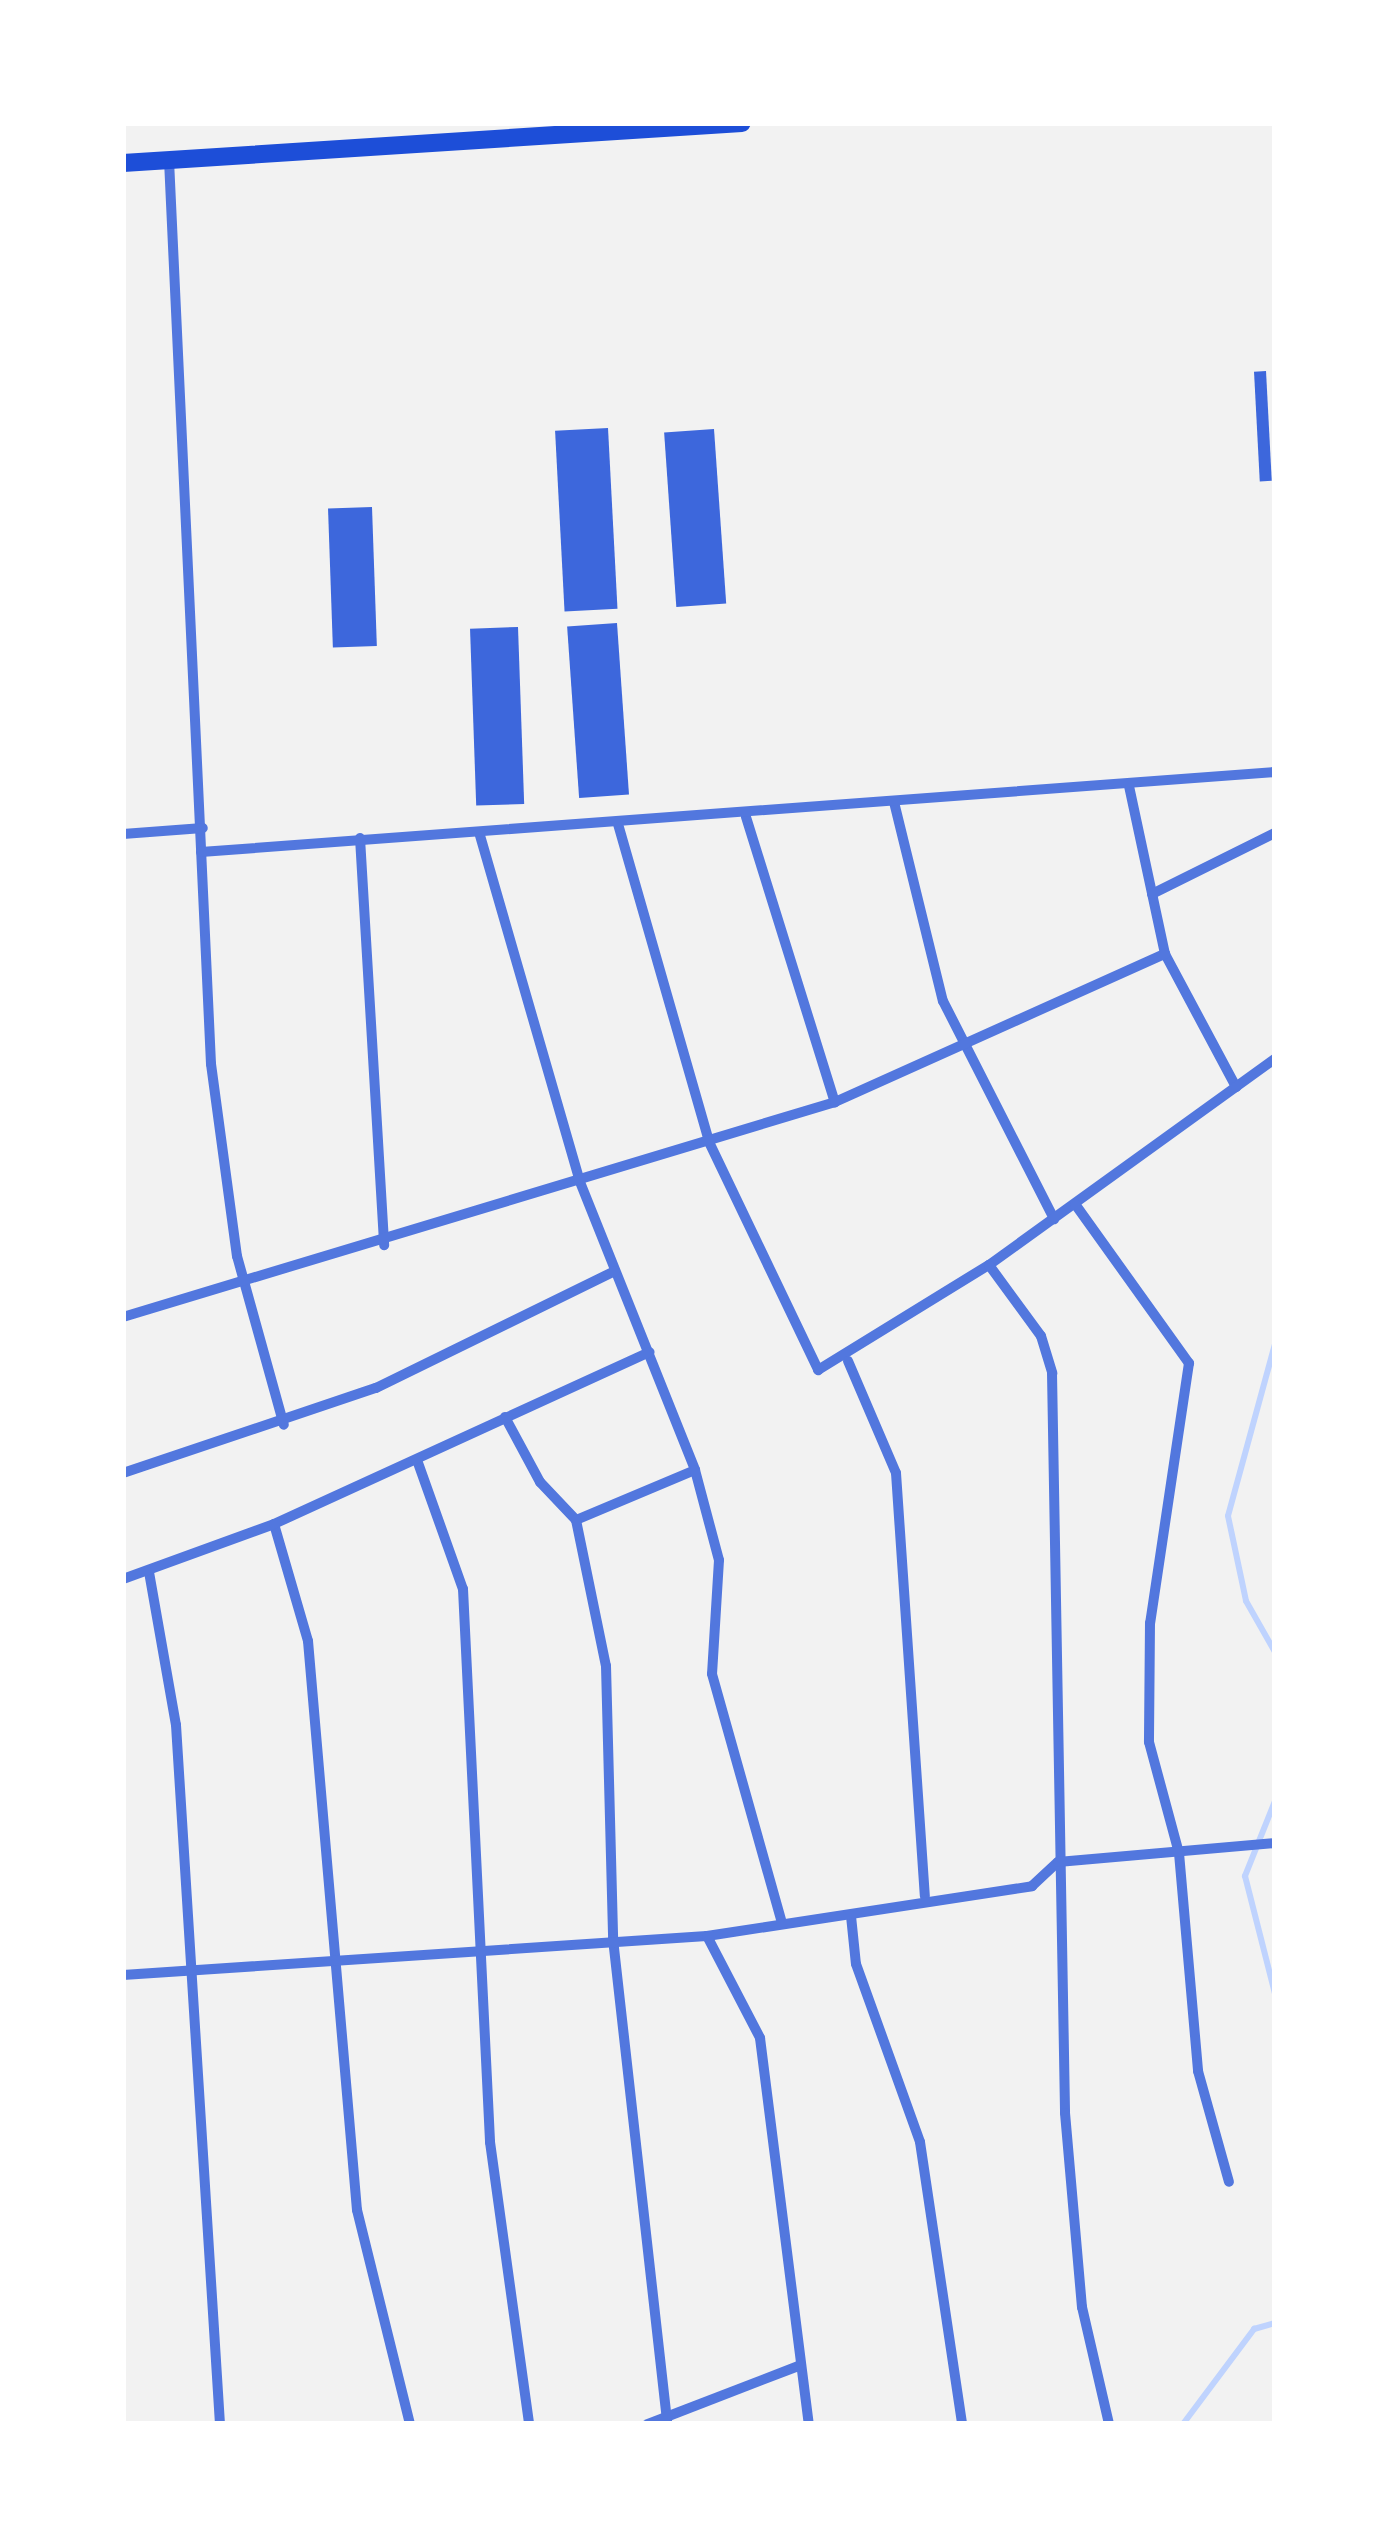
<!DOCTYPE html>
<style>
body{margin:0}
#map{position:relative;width:1398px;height:2547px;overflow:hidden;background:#f2f2f2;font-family:Karla,sans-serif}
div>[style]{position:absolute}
.stream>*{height:6px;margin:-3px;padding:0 3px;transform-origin:3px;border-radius:3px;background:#bfd3fe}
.building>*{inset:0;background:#3d67dc;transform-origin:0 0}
.minor>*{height:10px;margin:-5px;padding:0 5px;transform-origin:5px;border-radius:5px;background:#5277de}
.trunk>*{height:18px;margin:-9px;padding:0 9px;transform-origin:9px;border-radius:9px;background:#1d4ed8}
span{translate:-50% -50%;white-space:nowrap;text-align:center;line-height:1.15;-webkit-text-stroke:10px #fff;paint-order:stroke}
.frame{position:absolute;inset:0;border:126px solid #fff;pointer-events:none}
</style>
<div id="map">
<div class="stream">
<div style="left:1275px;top:1344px;width:178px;rotate:105.3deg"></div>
<div style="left:1228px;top:1516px;width:87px;rotate:78deg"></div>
<div style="left:1246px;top:1601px;width:59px;rotate:60.4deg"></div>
<div style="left:1275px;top:1801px;width:81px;rotate:111.8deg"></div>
<div style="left:1245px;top:1876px;width:122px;rotate:75.7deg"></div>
<div style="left:1183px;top:2424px;width:119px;rotate:-53.2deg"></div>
<div style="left:1254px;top:2329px;width:22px;rotate:-16deg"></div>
</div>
<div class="building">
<div style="left:1266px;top:371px;width:110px;height:12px;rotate:87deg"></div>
<div style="left:608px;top:428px;width:181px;height:53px;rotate:87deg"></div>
<div style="left:714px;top:429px;width:175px;height:50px;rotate:86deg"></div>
<div style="left:372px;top:507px;width:139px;height:44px;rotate:88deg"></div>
<div style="left:617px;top:623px;width:172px;height:50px;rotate:86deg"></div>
<div style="left:518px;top:627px;width:177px;height:48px;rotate:88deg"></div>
</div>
<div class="minor">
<div style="left:169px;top:160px;width:905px;rotate:87.34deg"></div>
<div style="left:211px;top:1064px;width:194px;rotate:82.3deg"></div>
<div style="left:237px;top:1256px;width:175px;rotate:74.5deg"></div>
<div style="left:1129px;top:786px;width:172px;rotate:77.9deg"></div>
<div style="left:1165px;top:954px;width:151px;rotate:61.9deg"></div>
<div style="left:894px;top:802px;width:205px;rotate:76.2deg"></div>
<div style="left:943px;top:1001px;width:245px;rotate:63deg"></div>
<div style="left:746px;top:817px;width:299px;rotate:72.7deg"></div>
<div style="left:618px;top:824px;width:331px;rotate:74deg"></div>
<div style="left:709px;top:1142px;width:253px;rotate:64.4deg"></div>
<div style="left:818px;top:1370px;width:201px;rotate:-31.6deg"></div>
<div style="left:989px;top:1265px;width:352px;rotate:-35.8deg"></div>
<div style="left:479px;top:832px;width:364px;rotate:73.9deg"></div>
<div style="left:580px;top:1182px;width:310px;rotate:68.2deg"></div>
<div style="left:695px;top:1470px;width:129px;rotate:157.2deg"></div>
<div style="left:123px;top:834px;width:80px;rotate:-4.3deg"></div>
<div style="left:360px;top:838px;width:408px;rotate:86.6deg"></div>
<div style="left:201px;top:852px;width:1077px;rotate:-4.26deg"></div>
<div style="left:1152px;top:894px;width:137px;rotate:-26.4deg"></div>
<div style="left:1075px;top:1204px;width:196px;rotate:54.4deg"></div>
<div style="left:1189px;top:1363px;width:263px;rotate:98.5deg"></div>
<div style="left:1150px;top:1623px;width:119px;rotate:90.5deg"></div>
<div style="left:1149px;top:1742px;width:115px;rotate:74.9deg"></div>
<div style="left:1179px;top:1853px;width:219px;rotate:85deg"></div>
<div style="left:1198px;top:2071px;width:115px;rotate:74.4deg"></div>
<div style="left:989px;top:1265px;width:88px;rotate:53.8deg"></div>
<div style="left:1041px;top:1336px;width:39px;rotate:73deg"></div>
<div style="left:1052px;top:1373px;width:740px;rotate:88.99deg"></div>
<div style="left:1065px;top:2113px;width:195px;rotate:85deg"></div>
<div style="left:1082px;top:2307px;width:120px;rotate:77deg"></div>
<div style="left:123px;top:1317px;width:744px;rotate:-16.8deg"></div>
<div style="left:835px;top:1102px;width:362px;rotate:-24.2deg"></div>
<div style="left:848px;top:1361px;width:122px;rotate:66.8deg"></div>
<div style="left:896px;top:1473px;width:424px;rotate:86.1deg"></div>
<div style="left:505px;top:1417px;width:74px;rotate:61.7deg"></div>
<div style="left:540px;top:1482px;width:52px;rotate:46.5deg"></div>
<div style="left:576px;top:1520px;width:149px;rotate:78.4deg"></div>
<div style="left:606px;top:1666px;width:273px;rotate:88.5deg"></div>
<div style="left:613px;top:1939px;width:488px;rotate:83.6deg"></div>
<div style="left:417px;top:1460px;width:137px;rotate:70.4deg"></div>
<div style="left:463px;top:1589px;width:554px;rotate:87.2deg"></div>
<div style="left:490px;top:2142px;width:285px;rotate:82.1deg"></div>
<div style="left:695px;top:1470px;width:93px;rotate:75.1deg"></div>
<div style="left:719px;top:1560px;width:114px;rotate:93.5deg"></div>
<div style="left:712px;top:1674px;width:255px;rotate:74.3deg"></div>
<div style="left:123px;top:1473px;width:267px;rotate:-18.6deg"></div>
<div style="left:376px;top:1388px;width:266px;rotate:-26.1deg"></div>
<div style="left:274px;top:1524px;width:122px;rotate:73.8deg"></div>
<div style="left:308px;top:1641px;width:571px;rotate:85.08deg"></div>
<div style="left:357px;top:2210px;width:220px;rotate:76.1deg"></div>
<div style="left:149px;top:1572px;width:155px;rotate:80deg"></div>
<div style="left:176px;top:1725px;width:700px;rotate:86.4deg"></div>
<div style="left:123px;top:1579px;width:161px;rotate:-20deg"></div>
<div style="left:274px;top:1524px;width:413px;rotate:-24.6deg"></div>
<div style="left:851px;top:1916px;width:48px;rotate:84.1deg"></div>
<div style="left:856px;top:1964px;width:189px;rotate:70.2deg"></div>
<div style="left:920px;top:2142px;width:285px;rotate:81.5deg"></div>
<div style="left:707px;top:1936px;width:115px;rotate:62.5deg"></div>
<div style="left:760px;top:2038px;width:389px;rotate:82.8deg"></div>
<div style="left:123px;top:1975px;width:585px;rotate:-3.82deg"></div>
<div style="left:707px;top:1936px;width:329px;rotate:-8.7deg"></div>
<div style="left:1032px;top:1886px;width:35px;rotate:-43deg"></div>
<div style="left:1058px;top:1862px;width:218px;rotate:-5deg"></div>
<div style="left:648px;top:2424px;width:164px;rotate:-21.1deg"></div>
</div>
<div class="trunk">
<div style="left:123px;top:163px;width:620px;rotate:-3.7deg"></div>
</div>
<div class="frame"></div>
</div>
